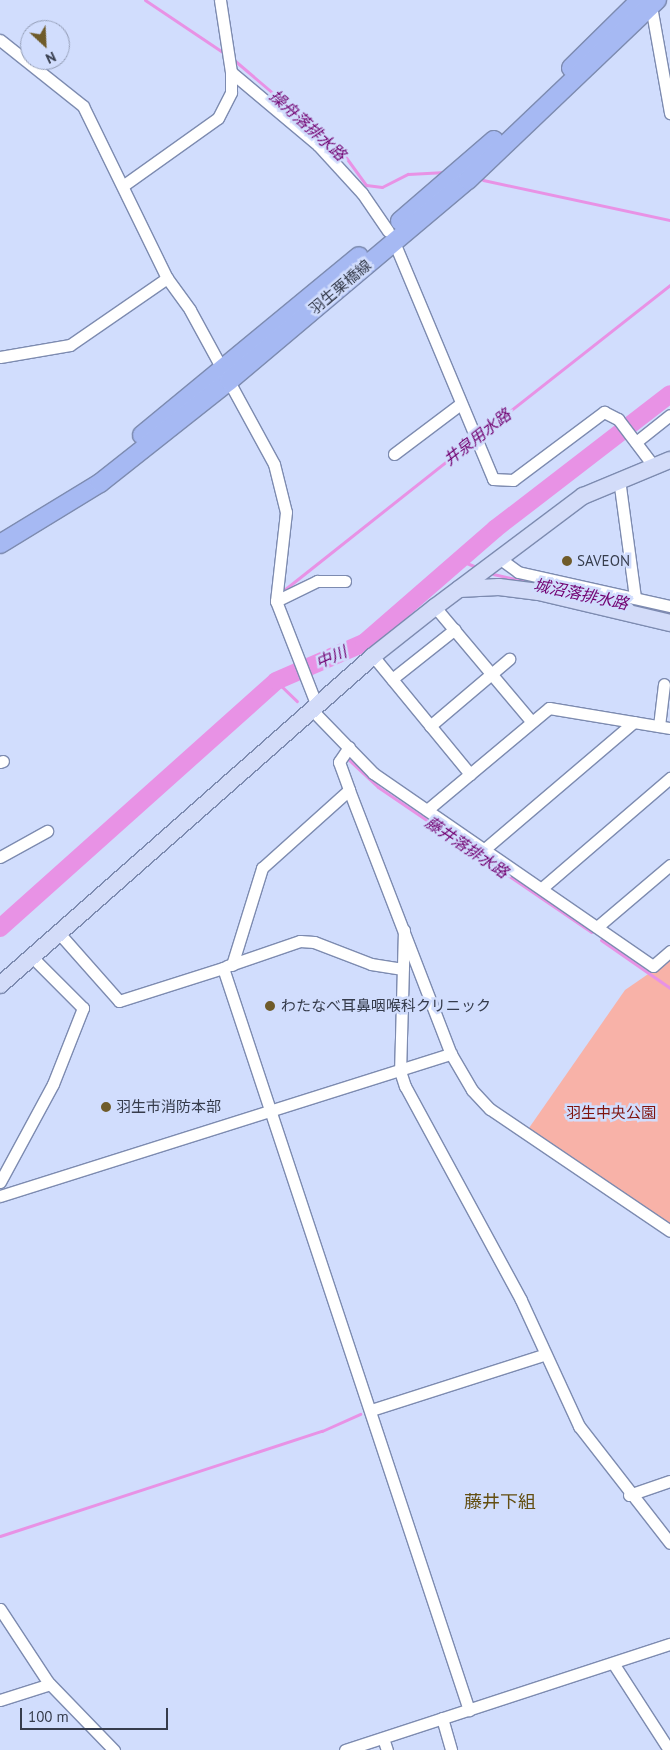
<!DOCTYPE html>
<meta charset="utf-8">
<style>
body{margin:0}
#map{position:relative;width:670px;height:1750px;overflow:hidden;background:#d1ddfd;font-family:"PT Sans","Noto Sans JP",sans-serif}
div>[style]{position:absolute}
.green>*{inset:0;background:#f8b2a8}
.stream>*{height:3px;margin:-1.5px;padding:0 1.5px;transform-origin:1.5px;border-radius:1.5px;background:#e892e5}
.river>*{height:18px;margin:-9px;padding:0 9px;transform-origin:9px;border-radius:9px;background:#e892e5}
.roads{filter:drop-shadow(1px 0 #7d8bb0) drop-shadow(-1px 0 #7d8bb0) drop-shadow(0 1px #7d8bb0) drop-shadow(0 -1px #7d8bb0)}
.street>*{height:11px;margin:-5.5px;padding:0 5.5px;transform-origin:5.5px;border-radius:5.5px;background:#fff}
.secondary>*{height:16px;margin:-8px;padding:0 8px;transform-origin:8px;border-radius:8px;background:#d3dcf9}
.primary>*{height:18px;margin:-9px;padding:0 9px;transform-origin:9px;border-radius:9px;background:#a6b9f3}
.dots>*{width:14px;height:14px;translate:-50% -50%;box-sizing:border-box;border:2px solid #d1ddfd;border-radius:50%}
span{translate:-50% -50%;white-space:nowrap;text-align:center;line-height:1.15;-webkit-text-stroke:5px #d1ddfd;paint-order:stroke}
.street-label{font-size:15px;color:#363c4c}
.poi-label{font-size:15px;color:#363c4c}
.left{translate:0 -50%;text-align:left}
.park-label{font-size:15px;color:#7f1410}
.water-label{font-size:16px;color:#710071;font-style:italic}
.quarter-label{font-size:18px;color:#634e12}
.north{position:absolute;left:20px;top:20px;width:50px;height:50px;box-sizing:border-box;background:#d1ddfd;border:1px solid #939db6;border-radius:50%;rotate:155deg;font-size:14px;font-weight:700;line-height:20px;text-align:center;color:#363c4c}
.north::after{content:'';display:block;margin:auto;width:18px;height:22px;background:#6f5b2a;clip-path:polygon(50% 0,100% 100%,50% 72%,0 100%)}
.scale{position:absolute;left:20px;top:1708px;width:148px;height:22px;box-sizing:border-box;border:2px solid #363c4c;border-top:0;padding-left:6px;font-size:15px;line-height:18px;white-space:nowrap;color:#363c4c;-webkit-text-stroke:4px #d1ddfd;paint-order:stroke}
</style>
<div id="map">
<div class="green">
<div style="clip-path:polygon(670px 959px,670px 1224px,529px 1128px,625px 990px)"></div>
</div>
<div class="stream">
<div style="left:145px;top:0;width:92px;rotate:33.9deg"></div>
<div style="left:234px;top:60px;width:142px;rotate:40.4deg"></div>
<div style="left:342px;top:152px;width:41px;rotate:54deg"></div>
<div style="left:366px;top:185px;width:16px;rotate:7deg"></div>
<div style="left:382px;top:187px;width:29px;rotate:-27deg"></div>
<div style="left:408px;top:174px;width:33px;rotate:-3deg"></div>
<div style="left:483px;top:180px;width:191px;rotate:12.1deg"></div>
<div style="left:478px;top:436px;width:244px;rotate:-38.2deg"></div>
<div style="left:459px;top:560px;width:18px;rotate:22deg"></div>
<div style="left:493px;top:574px;width:41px;rotate:12.7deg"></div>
<div style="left:284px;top:590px;width:241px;rotate:-38.4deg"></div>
<div style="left:592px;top:596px;width:80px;rotate:12.3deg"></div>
<div style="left:276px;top:681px;width:29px;rotate:44deg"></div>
<div style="left:347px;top:758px;width:42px;rotate:43.1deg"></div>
<div style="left:378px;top:787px;width:258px;rotate:34.2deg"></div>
<div style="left:601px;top:940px;width:84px;rotate:34.8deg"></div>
<div style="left:0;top:1536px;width:339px;rotate:-18.1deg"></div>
<div style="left:322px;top:1431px;width:42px;rotate:-24.1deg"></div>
</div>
<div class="river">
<div style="left:0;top:928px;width:370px;rotate:-41.8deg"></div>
<div style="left:276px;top:681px;width:96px;rotate:-23.4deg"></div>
<div style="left:364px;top:643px;width:174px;rotate:-41deg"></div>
<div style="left:495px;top:529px;width:221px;rotate:-37.6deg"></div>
</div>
<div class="roads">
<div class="street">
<div style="left:651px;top:6px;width:109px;rotate:79.9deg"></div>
<div style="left:0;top:40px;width:106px;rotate:38.5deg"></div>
<div style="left:83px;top:106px;width:191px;rotate:64deg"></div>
<div style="left:167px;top:278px;width:39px;rotate:54deg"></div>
<div style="left:190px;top:310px;width:175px;rotate:61.4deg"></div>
<div style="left:274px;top:464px;width:49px;rotate:76deg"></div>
<div style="left:286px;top:512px;width:90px;rotate:96.4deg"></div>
<div style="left:276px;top:601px;width:113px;rotate:68.7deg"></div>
<div style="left:231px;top:72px;width:114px;rotate:40deg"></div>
<div style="left:318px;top:145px;width:65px;rotate:47.5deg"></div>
<div style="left:362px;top:193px;width:46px;rotate:55.6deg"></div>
<div style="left:124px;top:185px;width:115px;rotate:-35.5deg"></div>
<div style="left:218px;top:118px;width:29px;rotate:-63deg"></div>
<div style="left:231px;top:92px;width:20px;rotate:-90deg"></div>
<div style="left:231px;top:72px;width:73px;rotate:-98.7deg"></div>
<div style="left:394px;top:242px;width:257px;rotate:67.3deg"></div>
<div style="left:493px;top:479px;width:20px;rotate:3deg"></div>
<div style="left:513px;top:480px;width:114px;rotate:-36.8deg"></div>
<div style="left:604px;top:412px;width:16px;rotate:27deg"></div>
<div style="left:618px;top:419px;width:56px;rotate:52.9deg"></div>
<div style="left:0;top:357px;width:71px;rotate:-9.7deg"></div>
<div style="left:70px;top:345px;width:118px;rotate:-34.6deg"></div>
<div style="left:636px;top:442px;width:43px;rotate:-38.5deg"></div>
<div style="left:394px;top:454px;width:81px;rotate:-37deg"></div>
<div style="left:619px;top:479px;width:120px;rotate:82.3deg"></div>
<div style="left:499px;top:558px;width:24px;rotate:36deg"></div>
<div style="left:518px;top:572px;width:156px;rotate:12.6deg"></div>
<div style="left:276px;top:601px;width:46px;rotate:-26deg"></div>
<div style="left:317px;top:581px;width:28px"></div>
<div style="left:435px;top:607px;width:150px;rotate:49.9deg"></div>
<div style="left:373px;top:656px;width:153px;rotate:50.6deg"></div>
<div style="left:392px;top:679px;width:80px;rotate:-38.4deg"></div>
<div style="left:312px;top:710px;width:88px;rotate:45.9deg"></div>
<div style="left:373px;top:773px;width:340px;rotate:34.6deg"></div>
<div style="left:653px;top:966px;width:23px;rotate:-41deg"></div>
<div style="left:430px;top:726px;width:104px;rotate:-40.3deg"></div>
<div style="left:659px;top:726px;width:42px;rotate:-83.2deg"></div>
<div style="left:349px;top:747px;width:18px;rotate:124deg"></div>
<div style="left:339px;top:762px;width:30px;rotate:70deg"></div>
<div style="left:349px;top:790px;width:283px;rotate:68.9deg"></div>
<div style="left:451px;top:1054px;width:42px;rotate:59.7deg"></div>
<div style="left:472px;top:1090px;width:26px;rotate:47deg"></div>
<div style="left:490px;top:1109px;width:217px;rotate:34.1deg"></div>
<div style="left:0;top:762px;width:3px;rotate:-18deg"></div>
<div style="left:427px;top:810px;width:159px;rotate:-39.9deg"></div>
<div style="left:549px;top:708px;width:123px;rotate:9.4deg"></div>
<div style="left:487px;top:847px;width:193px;rotate:-40.4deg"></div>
<div style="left:0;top:857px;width:54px;rotate:-29deg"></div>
<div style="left:542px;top:888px;width:169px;rotate:-40.7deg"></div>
<div style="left:597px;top:927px;width:96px;rotate:-40.3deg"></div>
<div style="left:404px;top:930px;width:141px;rotate:91.6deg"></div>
<div style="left:400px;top:1071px;width:16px;rotate:72deg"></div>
<div style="left:405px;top:1086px;width:243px;rotate:61.5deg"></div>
<div style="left:521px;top:1300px;width:139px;rotate:65.3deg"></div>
<div style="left:579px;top:1426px;width:148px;rotate:52.1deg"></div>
<div style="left:58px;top:932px;width:92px;rotate:48.5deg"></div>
<div style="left:119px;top:1001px;width:109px;rotate:-17.6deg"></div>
<div style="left:223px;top:968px;width:782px;rotate:71.66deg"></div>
<div style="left:232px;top:965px;width:102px;rotate:-72.8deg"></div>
<div style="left:262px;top:868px;width:117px;rotate:-41.9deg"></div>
<div style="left:227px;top:966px;width:77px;rotate:-18.9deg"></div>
<div style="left:300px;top:941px;width:14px;rotate:4deg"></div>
<div style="left:314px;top:942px;width:61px;rotate:21.1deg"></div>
<div style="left:371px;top:964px;width:32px;rotate:9deg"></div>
<div style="left:0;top:1182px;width:111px;rotate:-61.6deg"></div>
<div style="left:53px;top:1084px;width:82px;rotate:-68.5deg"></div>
<div style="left:83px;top:1008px;width:74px;rotate:-135deg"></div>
<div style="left:0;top:1196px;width:473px;rotate:-17.5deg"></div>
<div style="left:371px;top:1410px;width:181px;rotate:-17.7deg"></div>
<div style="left:629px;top:1495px;width:43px;rotate:-18.9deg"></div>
<div style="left:0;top:1609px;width:87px;rotate:56.7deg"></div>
<div style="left:48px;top:1682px;width:95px;rotate:45.9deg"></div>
<div style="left:613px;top:1663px;width:103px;rotate:57.2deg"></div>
<div style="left:0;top:1700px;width:52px;rotate:-17.7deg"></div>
<div style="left:442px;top:1718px;width:33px;rotate:74deg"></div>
<div style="left:383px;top:1738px;width:13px;rotate:72deg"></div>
<div style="left:345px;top:1750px;width:342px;rotate:-18.1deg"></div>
</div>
<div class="secondary">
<div style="left:459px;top:589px;width:40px;rotate:-2.9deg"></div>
<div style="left:499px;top:587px;width:40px;rotate:7.1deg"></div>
<div style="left:539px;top:592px;width:135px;rotate:13.3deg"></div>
<div style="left:0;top:985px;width:497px;rotate:-41.4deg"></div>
<div style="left:373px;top:656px;width:79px;rotate:-38.3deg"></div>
<div style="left:435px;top:607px;width:185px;rotate:-36.9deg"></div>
<div style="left:583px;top:496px;width:94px;rotate:-22.5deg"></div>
</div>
<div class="primary">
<div style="left:571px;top:68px;width:97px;rotate:-44.6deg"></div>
<div style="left:400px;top:221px;width:124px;rotate:-40.8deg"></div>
<div style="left:142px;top:435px;width:281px;rotate:-39.5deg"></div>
<div style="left:0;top:544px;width:117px;rotate:-31.4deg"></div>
<div style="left:100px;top:483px;width:164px;rotate:-38.3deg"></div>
<div style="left:229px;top:381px;width:312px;rotate:-40.1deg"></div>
<div style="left:468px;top:180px;width:261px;rotate:-43.6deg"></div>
</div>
</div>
<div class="dots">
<div style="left:567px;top:561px;background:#6f5b2a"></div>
<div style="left:270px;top:1006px;background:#6f5b2a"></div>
<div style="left:106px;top:1107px;background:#6f5b2a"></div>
</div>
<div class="street-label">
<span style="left:340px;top:287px;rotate:-40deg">羽生栗橋線</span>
</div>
<div class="poi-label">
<span class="left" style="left:577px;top:561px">SAVEON</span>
<span class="left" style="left:281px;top:1006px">わたなべ耳鼻咽喉科クリニック</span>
<span class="left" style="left:116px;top:1107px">羽生市消防本部</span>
</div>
<div class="park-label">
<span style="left:611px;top:1113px">羽生中央公園</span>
</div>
<div class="water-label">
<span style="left:308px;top:125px;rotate:42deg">操舟落排水路</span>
<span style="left:477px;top:437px;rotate:-38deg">井泉用水路</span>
<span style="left:581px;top:594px;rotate:12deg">城沼落排水路</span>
<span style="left:331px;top:657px;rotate:-24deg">中川</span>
<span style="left:467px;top:847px;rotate:34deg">藤井落排水路</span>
</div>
<div class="quarter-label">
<span style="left:500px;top:1502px">藤井下組</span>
</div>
<div class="north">N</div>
<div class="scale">100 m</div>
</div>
